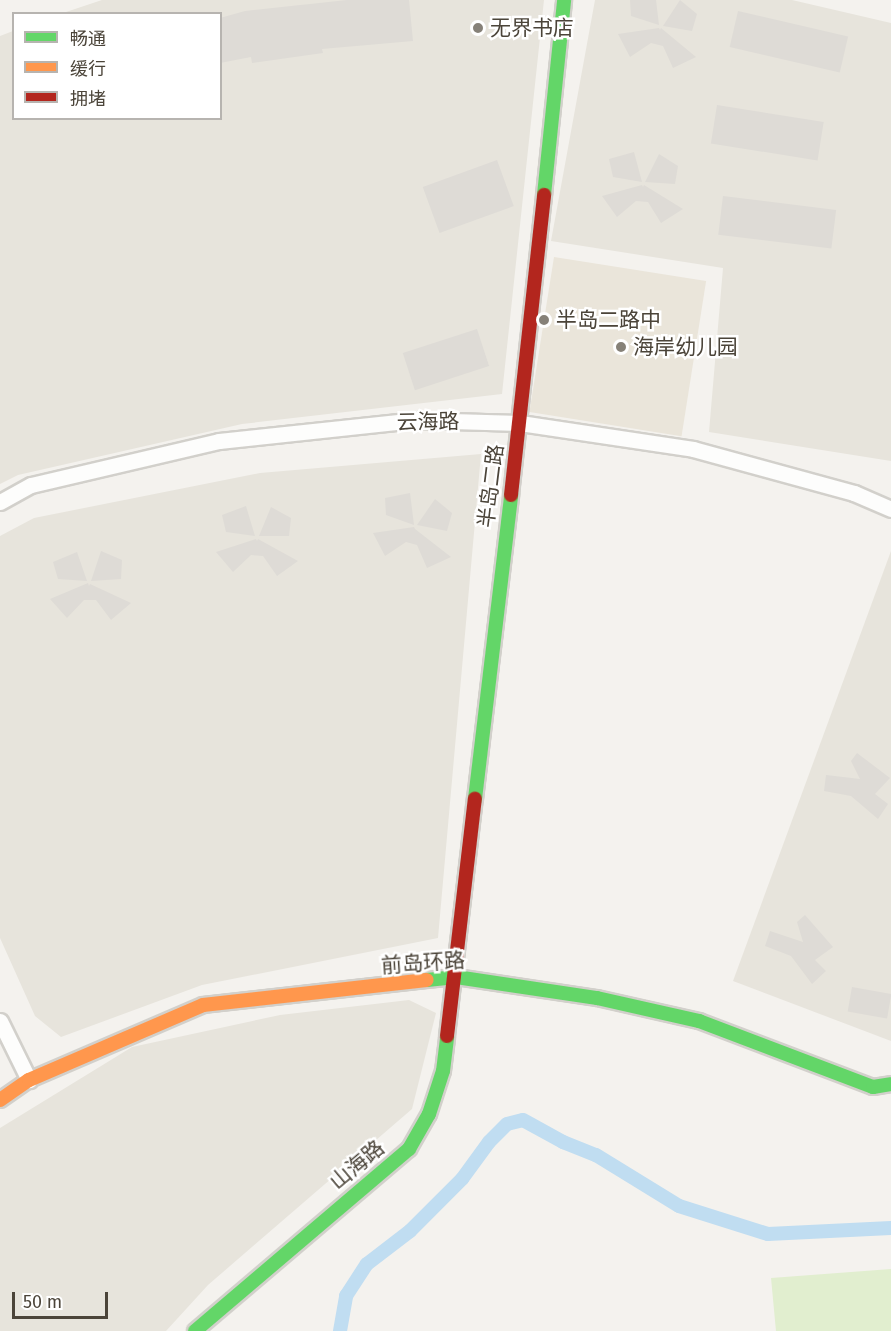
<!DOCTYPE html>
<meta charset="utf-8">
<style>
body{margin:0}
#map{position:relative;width:891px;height:1331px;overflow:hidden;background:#f4f2ee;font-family:"Fira Sans","Noto Sans SC",sans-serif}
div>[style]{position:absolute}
.residential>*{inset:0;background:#e7e4dc}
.education>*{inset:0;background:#eae5da;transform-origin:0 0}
.green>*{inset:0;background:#e1eecf}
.canal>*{height:14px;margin:-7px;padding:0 7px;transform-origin:7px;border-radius:7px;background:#c0ddf1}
.building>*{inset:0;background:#dedbd6;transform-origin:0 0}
.roads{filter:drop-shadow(2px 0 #d2d0cb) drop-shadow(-2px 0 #d2d0cb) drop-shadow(0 2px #d2d0cb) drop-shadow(0 -2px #d2d0cb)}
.street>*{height:15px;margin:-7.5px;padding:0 7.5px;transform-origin:7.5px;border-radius:7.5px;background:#fdfdfc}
.fast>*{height:14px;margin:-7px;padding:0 7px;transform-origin:7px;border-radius:7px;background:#63d668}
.slow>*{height:14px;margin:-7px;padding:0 7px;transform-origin:7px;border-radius:7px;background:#ff974d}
.jam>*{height:14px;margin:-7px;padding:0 7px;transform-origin:7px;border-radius:7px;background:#b3261e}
.dots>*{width:16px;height:16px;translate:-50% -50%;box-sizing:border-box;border:3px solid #fff;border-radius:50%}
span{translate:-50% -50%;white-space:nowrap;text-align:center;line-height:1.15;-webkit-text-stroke:5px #fff;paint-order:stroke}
.poi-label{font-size:21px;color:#4b4439}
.left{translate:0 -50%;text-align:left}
.street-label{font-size:21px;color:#4b4439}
.legend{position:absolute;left:12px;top:12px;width:210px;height:108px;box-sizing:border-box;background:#fff;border:2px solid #b7b4b0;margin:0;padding:8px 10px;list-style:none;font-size:18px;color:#4b4439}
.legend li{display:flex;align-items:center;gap:12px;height:30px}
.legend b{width:30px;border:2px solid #b7b4b0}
.scale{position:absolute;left:12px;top:1292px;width:96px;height:27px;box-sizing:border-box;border:3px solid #4b4439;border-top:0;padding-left:8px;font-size:18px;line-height:21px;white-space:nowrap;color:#4b4439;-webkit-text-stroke:4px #fff;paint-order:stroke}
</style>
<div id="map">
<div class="residential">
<div style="clip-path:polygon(102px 0,544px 0,502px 394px,242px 424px,18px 475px,0 484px,0 36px,13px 31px,14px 118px,220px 118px,220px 14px,63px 13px)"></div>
<div style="clip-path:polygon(595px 0,792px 0,891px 23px,891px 461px,709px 432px,723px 268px,551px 241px)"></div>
<div style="clip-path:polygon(481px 454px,438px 938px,202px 985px,61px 1037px,35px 1016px,0 938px,0 536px,34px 518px,260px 473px)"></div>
<div style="clip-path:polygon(891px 551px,891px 1041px,733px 981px)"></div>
<div style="clip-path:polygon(409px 1000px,436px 1013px,412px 1109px,208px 1285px,166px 1331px,0 1331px,0 1128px,132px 1047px,280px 1015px)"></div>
</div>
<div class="education">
<div style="left:554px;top:257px;width:154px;height:157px;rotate:9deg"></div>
</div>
<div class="green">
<div style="clip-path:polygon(891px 1269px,891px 1331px,776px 1331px,771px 1278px)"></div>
</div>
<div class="canal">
<div style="left:340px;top:1331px;width:36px;rotate:-80deg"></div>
<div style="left:346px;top:1296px;width:38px;rotate:-57deg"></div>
<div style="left:367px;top:1264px;width:54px;rotate:-37.5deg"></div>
<div style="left:410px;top:1231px;width:74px;rotate:-45deg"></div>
<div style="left:462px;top:1179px;width:46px;rotate:-53.9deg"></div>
<div style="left:489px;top:1142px;width:25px;rotate:-45deg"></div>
<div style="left:507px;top:1124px;width:16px;rotate:-14deg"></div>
<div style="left:523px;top:1120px;width:46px;rotate:28.8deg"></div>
<div style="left:563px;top:1142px;width:35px;rotate:22deg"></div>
<div style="left:596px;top:1155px;width:97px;rotate:31.6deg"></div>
<div style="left:679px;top:1206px;width:93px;rotate:17.5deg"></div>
<div style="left:768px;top:1234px;width:123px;rotate:-2.8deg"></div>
</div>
<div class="building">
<div style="clip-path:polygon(347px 0,409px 0,413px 41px,322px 49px,323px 53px,252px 63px,251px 57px,220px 63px,220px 18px,245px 11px)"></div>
<div style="clip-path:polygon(630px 0,656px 0,659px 25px,631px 16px)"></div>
<div style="clip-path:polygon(680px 0,697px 14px,692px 31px,663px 26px)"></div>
<div style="left:738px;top:11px;width:113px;height:37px;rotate:13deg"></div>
<div style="clip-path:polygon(659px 28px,660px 30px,661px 28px,696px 57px,673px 68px,663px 46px,651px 43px,630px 57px,618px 34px)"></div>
<div style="left:717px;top:105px;width:108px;height:39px;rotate:9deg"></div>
<div style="clip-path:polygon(634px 152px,642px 182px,613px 177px,609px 159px)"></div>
<div style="clip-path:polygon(659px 154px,678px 166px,675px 184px,645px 182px)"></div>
<div style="left:497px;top:160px;width:49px;height:79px;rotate:70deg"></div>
<div style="clip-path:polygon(642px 185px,643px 187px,644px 185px,683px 209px,661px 223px,648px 202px,636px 201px,617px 217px,602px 196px)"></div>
<div style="left:723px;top:196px;width:114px;height:39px;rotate:7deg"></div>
<div style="left:477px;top:329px;width:39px;height:78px;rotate:72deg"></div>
<div style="clip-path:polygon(410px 493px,414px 525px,386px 515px,385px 498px)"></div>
<div style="clip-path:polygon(435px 499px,452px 513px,447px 531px,417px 525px)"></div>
<div style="clip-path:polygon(246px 506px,255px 536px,226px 532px,222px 515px)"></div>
<div style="clip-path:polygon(271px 507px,291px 518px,289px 536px,259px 536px)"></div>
<div style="clip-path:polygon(414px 527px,415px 529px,451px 557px,427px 568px,417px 545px,406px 542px,385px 556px,373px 533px)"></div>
<div style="clip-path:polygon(256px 539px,257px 541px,258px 539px,298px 561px,277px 576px,263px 556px,251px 555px,233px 572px,216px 552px)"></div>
<div style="clip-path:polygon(101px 551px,122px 560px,121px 579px,91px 581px)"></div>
<div style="clip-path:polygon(77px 552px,87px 581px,58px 579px,53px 562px)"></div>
<div style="clip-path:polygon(88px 583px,89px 586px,90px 584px,131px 603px,111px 620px,96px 600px,84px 600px,67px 618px,50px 599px)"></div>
<div style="clip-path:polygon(857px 753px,890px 778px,875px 794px,888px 804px,878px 819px,851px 796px,824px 791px,826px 775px,860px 779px,851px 761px)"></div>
<div style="clip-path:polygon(805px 915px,833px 947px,815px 960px,826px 971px,812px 984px,791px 956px,765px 946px,770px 931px,803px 942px,797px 922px)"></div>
<div style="left:852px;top:987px;width:40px;height:25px;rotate:10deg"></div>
</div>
<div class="roads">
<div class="street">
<div style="left:0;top:502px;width:35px;rotate:-29deg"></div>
<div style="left:31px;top:485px;width:193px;rotate:-13.2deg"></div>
<div style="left:219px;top:441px;width:199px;rotate:-6.1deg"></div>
<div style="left:417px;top:420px;width:103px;rotate:1.7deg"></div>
<div style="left:520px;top:423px;width:175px;rotate:8.5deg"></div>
<div style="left:693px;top:449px;width:167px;rotate:15.3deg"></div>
<div style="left:854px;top:493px;width:40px;rotate:23.4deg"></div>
<div style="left:0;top:1021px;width:66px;rotate:63.8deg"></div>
</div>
<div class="fast">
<div style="left:544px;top:195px;width:196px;rotate:-84.1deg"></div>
<div style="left:475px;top:799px;width:306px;rotate:-83.2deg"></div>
<div style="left:427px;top:980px;width:29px;rotate:-6deg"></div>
<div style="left:456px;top:977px;width:143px;rotate:8.5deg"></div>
<div style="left:597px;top:998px;width:105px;rotate:12.7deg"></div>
<div style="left:699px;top:1021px;width:186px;rotate:20.8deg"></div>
<div style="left:873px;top:1087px;width:18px;rotate:-9deg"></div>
<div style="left:195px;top:1331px;width:281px;rotate:-40.4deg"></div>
<div style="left:409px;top:1149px;width:40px;rotate:-60.3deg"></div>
<div style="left:429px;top:1114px;width:45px;rotate:-72deg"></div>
<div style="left:443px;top:1071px;width:35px;rotate:-83deg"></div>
</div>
<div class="slow">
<div style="left:0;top:1100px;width:35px;rotate:-35deg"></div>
<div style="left:29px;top:1080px;width:189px;rotate:-23.3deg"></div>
<div style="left:203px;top:1005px;width:225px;rotate:-6.4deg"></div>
</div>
<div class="jam">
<div style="left:511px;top:495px;width:302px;rotate:-83.7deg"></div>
<div style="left:447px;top:1036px;width:239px;rotate:-83.3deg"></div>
</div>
</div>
<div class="dots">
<div style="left:478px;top:28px;background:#868178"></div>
<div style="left:544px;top:320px;background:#868178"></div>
<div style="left:621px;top:347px;background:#868178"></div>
</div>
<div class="poi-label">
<span class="left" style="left:490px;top:28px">无界书店</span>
<span class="left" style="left:556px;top:320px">半岛二路中</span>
<span class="left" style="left:633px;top:347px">海岸幼儿园</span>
</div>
<div class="street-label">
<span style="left:428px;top:422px;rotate:-1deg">云海路</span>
<span style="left:491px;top:486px;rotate:-83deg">半岛二路</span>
<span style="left:423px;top:963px;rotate:-4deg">前岛环路</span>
<span style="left:357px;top:1165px;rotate:-40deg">山海路</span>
</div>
<ul class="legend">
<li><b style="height:8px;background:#63d668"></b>畅通</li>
<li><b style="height:8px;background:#ff974d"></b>缓行</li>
<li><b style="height:8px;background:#b3261e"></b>拥堵</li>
</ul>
<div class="scale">50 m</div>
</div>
